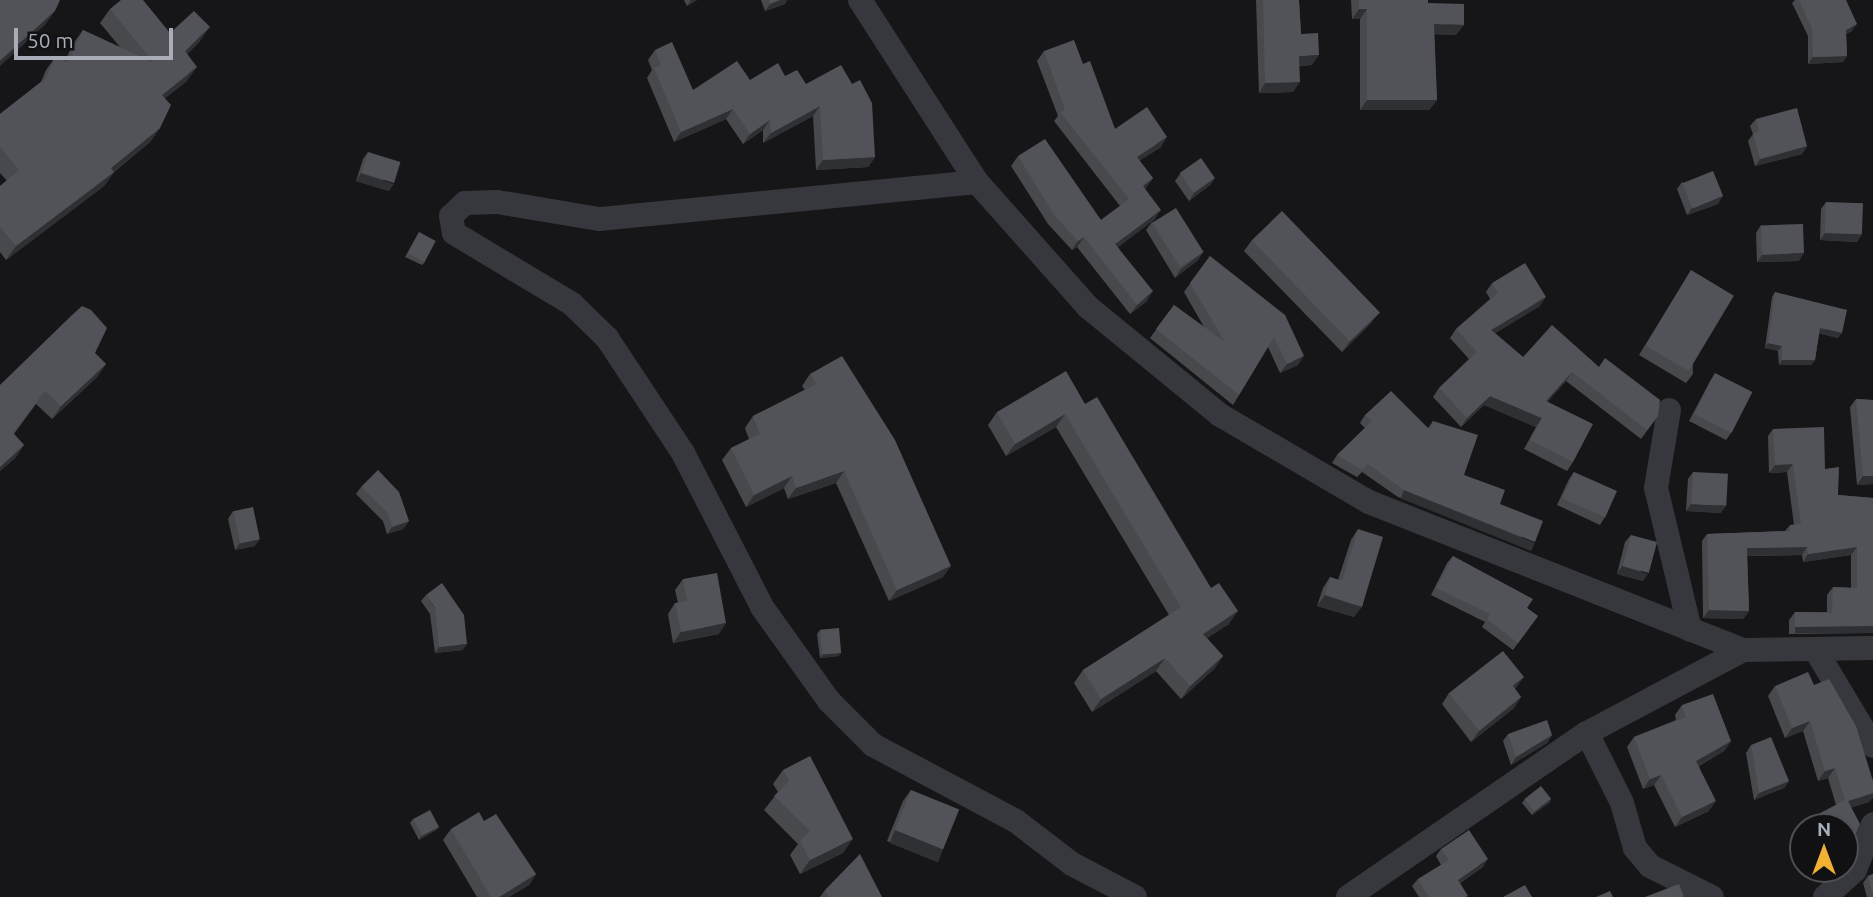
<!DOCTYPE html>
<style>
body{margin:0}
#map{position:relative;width:1873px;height:897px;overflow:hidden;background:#161618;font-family:Ubuntu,sans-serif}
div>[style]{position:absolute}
.minor>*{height:24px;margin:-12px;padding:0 12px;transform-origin:12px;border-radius:12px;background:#37383d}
.wall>*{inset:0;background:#47494d}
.shaded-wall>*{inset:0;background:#2f3033;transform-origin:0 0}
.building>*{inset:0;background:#525359;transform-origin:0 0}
span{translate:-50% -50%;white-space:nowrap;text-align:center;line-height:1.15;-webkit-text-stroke:7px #111113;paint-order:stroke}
.north{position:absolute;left:1789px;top:813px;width:70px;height:70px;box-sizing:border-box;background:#111113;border:2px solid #4d4f55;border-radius:50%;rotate:0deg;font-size:19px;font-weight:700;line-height:28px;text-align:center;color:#a8adb8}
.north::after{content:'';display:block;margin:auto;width:24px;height:32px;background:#f2b134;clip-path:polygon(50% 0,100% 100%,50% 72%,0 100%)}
.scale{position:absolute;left:14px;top:28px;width:159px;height:32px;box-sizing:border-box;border:4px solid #a8adb8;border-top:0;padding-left:9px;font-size:21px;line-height:24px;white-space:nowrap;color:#a8adb8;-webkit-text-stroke:5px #111113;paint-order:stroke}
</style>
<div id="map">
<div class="minor">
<div style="left:860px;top:0;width:216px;rotate:57.3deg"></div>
<div style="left:977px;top:182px;width:167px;rotate:48.4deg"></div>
<div style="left:1088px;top:307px;width:171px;rotate:39.3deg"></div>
<div style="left:1220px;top:415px;width:173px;rotate:30.3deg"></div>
<div style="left:1369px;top:502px;width:402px;rotate:21.6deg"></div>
<div style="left:1743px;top:650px;width:130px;rotate:-0.9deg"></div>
<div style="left:977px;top:182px;width:380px;rotate:174.4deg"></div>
<div style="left:599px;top:219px;width:103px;rotate:-170.5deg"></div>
<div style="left:497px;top:202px;width:32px;rotate:178deg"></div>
<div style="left:465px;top:203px;width:19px;rotate:137deg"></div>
<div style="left:451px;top:216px;width:17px;rotate:80deg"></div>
<div style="left:454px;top:233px;width:138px;rotate:31deg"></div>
<div style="left:572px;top:304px;width:49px;rotate:44.2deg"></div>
<div style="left:607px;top:338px;width:138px;rotate:56.5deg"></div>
<div style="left:683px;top:453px;width:173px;rotate:62.8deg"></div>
<div style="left:762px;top:607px;width:115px;rotate:54.5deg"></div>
<div style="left:829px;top:701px;width:62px;rotate:45deg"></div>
<div style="left:873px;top:745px;width:162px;rotate:28deg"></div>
<div style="left:1016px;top:821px;width:71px;rotate:37.5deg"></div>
<div style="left:1072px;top:864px;width:71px;rotate:27.6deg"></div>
<div style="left:1669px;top:410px;width:79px;rotate:99.5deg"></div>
<div style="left:1656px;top:488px;width:146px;rotate:76.5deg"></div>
<div style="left:1815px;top:649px;width:113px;rotate:59.1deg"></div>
<div style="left:1587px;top:733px;width:78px;rotate:63.4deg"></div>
<div style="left:1622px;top:803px;width:47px;rotate:73.9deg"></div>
<div style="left:1635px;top:848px;width:23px;rotate:50deg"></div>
<div style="left:1650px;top:866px;width:69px;rotate:26.6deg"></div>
<div style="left:1348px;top:897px;width:290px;rotate:-34.5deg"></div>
<div style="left:1587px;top:733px;width:177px;rotate:-28deg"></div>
<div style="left:1825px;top:897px;width:40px;rotate:-42deg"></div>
<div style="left:1855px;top:870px;width:49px;rotate:-68.6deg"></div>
</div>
<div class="wall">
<div style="clip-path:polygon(684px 0,697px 0,687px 6px)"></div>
<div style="clip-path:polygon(761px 0,787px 0,785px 4px,765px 11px)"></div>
<div style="clip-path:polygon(1256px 0,1299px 0,1301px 34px,1312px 65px,1299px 66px,1293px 92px,1259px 93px)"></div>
<div style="clip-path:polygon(1351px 0,1428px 0,1428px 3px,1456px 35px,1434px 34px,1437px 100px,1429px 110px,1360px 110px,1360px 19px,1352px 19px)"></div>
<div style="clip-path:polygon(1795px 0,1846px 0,1852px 31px,1846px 34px,1847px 56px,1843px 62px,1808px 64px,1808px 36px,1792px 3px)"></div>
<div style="clip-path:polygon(110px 9px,170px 33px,200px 41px,187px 54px,187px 81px,165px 98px,160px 128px,150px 142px,114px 172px,104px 186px,6px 260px,0 252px,0 186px,7px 181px,0 173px,0 114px,41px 82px,46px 70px,56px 56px,65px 61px,73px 44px,83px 30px,120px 47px,100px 23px)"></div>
<div style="clip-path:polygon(655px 50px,693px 90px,750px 80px,806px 84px,875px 157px,868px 167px,816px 170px,813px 116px,763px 143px,763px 130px,743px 144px,726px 119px,674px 142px,647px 78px,652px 70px,648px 60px)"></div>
<div style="clip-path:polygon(1044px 51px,1083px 64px,1115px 129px,1161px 147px,1139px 161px,1153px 178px,1145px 189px,1155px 219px,1118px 247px,1147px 301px,1130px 314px,1077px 247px,1072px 250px,1048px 224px,1011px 166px,1018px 156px,1101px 220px,1120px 206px,1054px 121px,1058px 116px,1037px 61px)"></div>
<div style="clip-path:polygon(1756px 119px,1807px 146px,1802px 154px,1755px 166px,1748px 141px,1753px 134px,1750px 126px)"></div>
<div style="clip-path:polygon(368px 152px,389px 191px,356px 181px,363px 159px)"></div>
<div style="clip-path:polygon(1180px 174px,1215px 178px,1210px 185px,1189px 201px,1175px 181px)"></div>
<div style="clip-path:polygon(1682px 182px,1718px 204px,1687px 215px,1677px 189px)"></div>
<div style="clip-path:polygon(1826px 202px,1862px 234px,1857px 242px,1820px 240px,1821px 209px)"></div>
<div style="clip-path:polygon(1152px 222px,1203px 252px,1198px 260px,1175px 278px,1146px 230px)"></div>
<div style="clip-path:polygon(1761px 225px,1799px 261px,1757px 262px,1756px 233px)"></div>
<div style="clip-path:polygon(419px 232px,425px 262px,422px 265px,405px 257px)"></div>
<div style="clip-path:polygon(1252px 240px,1372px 322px,1342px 352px,1244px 251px)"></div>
<div style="clip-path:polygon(1210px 256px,1298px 365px,1280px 373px,1268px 347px,1233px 405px,1150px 338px,1174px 305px,1204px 327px,1184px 292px)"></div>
<div style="clip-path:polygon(1691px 270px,1693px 374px,1686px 383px,1639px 355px)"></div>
<div style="clip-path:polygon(1492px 283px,1540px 306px,1495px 333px,1523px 357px,1599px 367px,1658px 416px,1641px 439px,1566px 381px,1548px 401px,1573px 462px,1567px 471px,1524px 449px,1536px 427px,1484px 405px,1461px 427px,1433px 397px,1439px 388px,1469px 359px,1450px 338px,1456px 329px,1490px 299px,1486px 292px)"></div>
<div style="clip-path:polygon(1775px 292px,1838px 338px,1819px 333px,1815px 360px,1811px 365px,1779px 365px,1778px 351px,1765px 348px,1772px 297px)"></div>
<div style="clip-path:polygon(95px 353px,106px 364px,97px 377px,52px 419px,36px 404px,14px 434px,24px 445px,15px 458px,0 471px,0 385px)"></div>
<div style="clip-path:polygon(1715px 373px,1731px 433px,1726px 440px,1689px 421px,1710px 381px)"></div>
<div style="clip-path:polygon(810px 374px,943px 577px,889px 601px,836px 483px,788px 499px,784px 488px,746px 507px,722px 460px,731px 448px,749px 439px,745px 428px,753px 416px,805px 390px,802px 386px)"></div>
<div style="clip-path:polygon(1856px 399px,1873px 400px,1873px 484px,1857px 485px,1850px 407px)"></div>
<div style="clip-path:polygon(1085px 404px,1229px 624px,1207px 638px,1223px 656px,1214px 669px,1181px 699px,1156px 671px,1092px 712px,1074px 683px,1083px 670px,1169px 615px,1056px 427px,1006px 456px,988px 425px,997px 412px)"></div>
<div style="clip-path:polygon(1365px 415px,1428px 428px,1433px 421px,1464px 475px,1500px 504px,1529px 549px,1398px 497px,1362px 472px,1357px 477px,1332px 463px,1337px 455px,1365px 428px,1360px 423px)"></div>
<div style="clip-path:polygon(1773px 429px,1825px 469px,1838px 495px,1873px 498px,1873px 633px,1789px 634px,1789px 620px,1795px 612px,1827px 612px,1827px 595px,1833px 587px,1851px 588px,1851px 555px,1803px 562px,1802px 555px,1747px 556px,1749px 611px,1743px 619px,1703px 618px,1702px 541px,1707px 534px,1785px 531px,1790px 525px,1794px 525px,1787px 472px,1769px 473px,1768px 436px)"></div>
<div style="clip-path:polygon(1574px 472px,1605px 517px,1600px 525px,1557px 505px,1569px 479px)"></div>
<div style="clip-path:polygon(1693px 472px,1721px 513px,1686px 511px,1688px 479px)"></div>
<div style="clip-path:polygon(361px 487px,409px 521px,403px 529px,387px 534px,383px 521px,356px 494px)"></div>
<div style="clip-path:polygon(233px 511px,255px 546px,235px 550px,228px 519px)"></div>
<div style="clip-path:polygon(1358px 529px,1354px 617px,1317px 606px,1323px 588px,1330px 577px,1338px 580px,1351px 540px)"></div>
<div style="clip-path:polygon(1631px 535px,1643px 581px,1617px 574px,1625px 542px)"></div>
<div style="clip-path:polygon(1453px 556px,1538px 616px,1513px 650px,1482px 627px,1485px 622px,1431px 595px,1447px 563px)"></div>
<div style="clip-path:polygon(683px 579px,719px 634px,673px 643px,668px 614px,675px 603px,678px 603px,675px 590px)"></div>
<div style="clip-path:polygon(426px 595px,463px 650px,435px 653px,430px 614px,421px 601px)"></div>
<div style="clip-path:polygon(820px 630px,839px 656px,820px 658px,817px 634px)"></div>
<div style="clip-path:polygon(1814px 685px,1873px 781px,1873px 797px,1869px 802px,1851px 807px,1849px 851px,1845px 858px,1845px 827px,1806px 827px,1813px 817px,1836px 805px,1828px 778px,1818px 781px,1803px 731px,1785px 738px,1768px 696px,1775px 686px)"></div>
<div style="clip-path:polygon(1515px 689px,1521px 697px,1514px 708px,1471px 742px,1442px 704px,1449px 693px)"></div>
<div style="clip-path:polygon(1682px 705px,1731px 741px,1724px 751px,1699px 766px,1709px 811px,1675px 827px,1654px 785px,1643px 789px,1627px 747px,1634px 737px,1676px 720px,1675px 715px)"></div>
<div style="clip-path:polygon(1508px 734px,1552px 735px,1547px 743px,1511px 765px,1503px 741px)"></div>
<div style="clip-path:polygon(1751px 745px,1789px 781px,1784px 788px,1754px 800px,1746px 753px)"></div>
<div style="clip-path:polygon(783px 770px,843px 853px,800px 874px,790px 855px,798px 844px,764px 810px,778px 792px,773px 784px)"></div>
<div style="clip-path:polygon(911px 790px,943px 849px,935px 860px,887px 841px,903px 801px)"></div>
<div style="clip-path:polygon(1525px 799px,1551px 799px,1549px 803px,1532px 815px,1522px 803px)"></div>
<div style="clip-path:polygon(413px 819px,439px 827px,436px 830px,419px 840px,410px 823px)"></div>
<div style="clip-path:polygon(451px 829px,536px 874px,529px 885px,509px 897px,477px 897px,443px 840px)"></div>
<div style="clip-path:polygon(1441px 849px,1483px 867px,1460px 883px,1467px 897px,1419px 897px,1412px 886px,1418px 879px,1441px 865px,1436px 856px)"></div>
<div style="clip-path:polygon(1873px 874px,1873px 897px,1867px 897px,1863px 883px,1868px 876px)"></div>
<div style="clip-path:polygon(825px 890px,882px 897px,820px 897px)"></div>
</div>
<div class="shaded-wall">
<div style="clip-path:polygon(691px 0,697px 0,687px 6px)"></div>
<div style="clip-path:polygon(780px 0,787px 0,785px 4px,765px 11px,770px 4px)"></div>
<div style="clip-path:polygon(1359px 9px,1367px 9px,1360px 19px,1352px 19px)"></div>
<div style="clip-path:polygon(55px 11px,45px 25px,0 66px,0 61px)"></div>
<div style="clip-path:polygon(1434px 24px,1464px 25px,1456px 35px,1427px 34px)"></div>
<div style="clip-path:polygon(1857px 24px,1852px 31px,1841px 36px,1846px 30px)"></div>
<div style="clip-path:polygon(210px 27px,200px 41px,175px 65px,185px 51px)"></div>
<div style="clip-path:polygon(1319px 55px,1312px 65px,1292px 66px,1299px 56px)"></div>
<div style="clip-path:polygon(1847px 56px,1843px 62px,1808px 64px,1813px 57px)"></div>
<div style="clip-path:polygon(197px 67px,187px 81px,153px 108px,162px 95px)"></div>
<div style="clip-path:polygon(1300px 82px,1293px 92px,1259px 93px,1265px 83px)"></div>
<div style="clip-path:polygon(1367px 100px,1437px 100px,1429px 110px,1360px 110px)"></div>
<div style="clip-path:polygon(820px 106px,813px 116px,763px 143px,771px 133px)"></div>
<div style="clip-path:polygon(733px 109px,726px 119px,674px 142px,681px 132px)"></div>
<div style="clip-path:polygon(770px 120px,763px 130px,743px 144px,750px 134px)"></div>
<div style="clip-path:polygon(160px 128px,150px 142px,101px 182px,111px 168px)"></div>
<div style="clip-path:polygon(1167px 137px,1161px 147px,1130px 167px,1137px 157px)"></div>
<div style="clip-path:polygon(1807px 146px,1802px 154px,1755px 166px,1760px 159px)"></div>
<div style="clip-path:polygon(875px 157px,868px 167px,816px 170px,823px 160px)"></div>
<div style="clip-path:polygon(114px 172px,104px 186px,6px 260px,16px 246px)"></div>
<div style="clip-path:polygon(361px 173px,394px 184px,389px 191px,356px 181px)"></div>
<div style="clip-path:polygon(1153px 178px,1146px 188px,1136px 195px,1143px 186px)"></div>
<div style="clip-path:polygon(1215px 178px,1210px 185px,1189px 201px,1194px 193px)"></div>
<div style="clip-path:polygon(1723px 196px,1718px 204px,1687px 215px,1692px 208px)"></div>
<div style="clip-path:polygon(1161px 210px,1155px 219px,1109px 254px,1115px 244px)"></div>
<div style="clip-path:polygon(1825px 233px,1862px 234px,1857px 242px,1820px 240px)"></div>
<div style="clip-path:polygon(1084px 237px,1077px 247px,1072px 250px,1078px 241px)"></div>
<div style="clip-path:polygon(1203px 252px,1198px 260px,1175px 278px,1180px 270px)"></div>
<div style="clip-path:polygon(1804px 253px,1799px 261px,1757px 262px,1762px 255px)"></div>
<div style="clip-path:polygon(1153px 291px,1147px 301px,1130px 314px,1137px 305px)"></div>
<div style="clip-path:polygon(1546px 297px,1540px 306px,1485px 339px,1491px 330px)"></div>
<div style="clip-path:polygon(1380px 312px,1372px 322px,1342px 352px,1350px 341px)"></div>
<div style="clip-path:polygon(1820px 328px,1842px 333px,1838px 338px,1816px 333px)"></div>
<div style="clip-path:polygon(1768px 343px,1782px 346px,1778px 351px,1765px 348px)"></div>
<div style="clip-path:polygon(1304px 356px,1298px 365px,1280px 373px,1287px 364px)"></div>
<div style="clip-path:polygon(1782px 360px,1815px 360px,1811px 365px,1779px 365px)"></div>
<div style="clip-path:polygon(106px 364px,97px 377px,52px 419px,61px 406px)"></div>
<div style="clip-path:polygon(1572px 372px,1566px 381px,1540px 410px,1546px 401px)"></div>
<div style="clip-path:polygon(1490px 396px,1542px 418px,1536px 427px,1484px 405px,1461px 427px,1467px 418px)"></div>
<div style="clip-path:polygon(1065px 414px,1056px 427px,1006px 456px,1015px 444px)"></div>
<div style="clip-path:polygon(24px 445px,15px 458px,0 471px,0 467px)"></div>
<div style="clip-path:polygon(1793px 464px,1787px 472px,1769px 473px,1775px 465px)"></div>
<div style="clip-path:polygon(844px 471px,836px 483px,788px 499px,796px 488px)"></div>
<div style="clip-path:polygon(792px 476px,784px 488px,746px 507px,754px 495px)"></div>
<div style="clip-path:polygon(1863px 476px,1873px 476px,1873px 484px,1857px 485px)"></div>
<div style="left:1404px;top:490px;width:141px;height:9px;rotate:22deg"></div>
<div style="clip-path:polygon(1691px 504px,1726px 506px,1721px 513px,1686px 511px)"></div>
<div style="clip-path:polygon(409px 521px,403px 529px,387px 534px,392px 527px)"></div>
<div style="clip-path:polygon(260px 539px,255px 546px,235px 550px,240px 543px)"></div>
<div style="clip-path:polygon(1807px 547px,1802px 555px,1742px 556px,1747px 548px)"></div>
<div style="clip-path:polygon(1857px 547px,1851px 555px,1803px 562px,1808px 554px)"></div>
<div style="clip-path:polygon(951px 566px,943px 577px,889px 601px,897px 590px)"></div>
<div style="clip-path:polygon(1622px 566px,1648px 574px,1643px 581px,1617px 574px)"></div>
<div style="clip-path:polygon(1325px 595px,1362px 607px,1354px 617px,1317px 606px)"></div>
<div style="clip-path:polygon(1709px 610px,1749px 611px,1743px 619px,1703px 618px)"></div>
<div style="clip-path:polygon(1238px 611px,1229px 624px,1194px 646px,1203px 634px)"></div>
<div style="clip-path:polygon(726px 623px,719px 634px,673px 643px,681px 632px)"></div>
<div style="left:1873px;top:626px;width:7px;height:78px;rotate:90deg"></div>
<div style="clip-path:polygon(467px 644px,463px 650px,435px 653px,439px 647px)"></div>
<div style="clip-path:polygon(841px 653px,839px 656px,820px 658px,823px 654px)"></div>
<div style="clip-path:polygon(1223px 656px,1214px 669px,1181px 699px,1190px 686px)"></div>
<div style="clip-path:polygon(1165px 658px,1156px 671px,1092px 712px,1101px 699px)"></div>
<div style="clip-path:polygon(1524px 677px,1516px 688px,1505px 696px,1513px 686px)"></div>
<div style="clip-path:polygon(1521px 697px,1514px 708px,1471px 742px,1479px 731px)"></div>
<div style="clip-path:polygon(1810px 721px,1803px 731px,1785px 738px,1792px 728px)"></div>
<div style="clip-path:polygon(1552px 735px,1547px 743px,1511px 765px,1516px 757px)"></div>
<div style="clip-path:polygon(1731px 741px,1724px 751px,1689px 771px,1696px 761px)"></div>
<div style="clip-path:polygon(1835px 768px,1828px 778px,1818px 781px,1825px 771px)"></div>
<div style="clip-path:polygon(1661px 775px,1654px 785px,1643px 789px,1650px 779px)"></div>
<div style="clip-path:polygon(1789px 781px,1784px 788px,1754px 800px,1759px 793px)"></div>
<div style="clip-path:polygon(1873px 793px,1873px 797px,1869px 802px,1841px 811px,1848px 801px)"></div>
<div style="clip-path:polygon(1551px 799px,1549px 803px,1532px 815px,1535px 811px)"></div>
<div style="clip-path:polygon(1716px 801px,1709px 811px,1675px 827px,1682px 817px)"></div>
<div style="clip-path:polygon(439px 827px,436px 830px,419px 840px,421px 836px)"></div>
<div style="left:895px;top:830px;width:52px;height:14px;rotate:22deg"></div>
<div style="clip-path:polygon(853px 839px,843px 853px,800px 874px,810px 860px)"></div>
<div style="clip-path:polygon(1488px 859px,1483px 867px,1453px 887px,1458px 880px)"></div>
<div style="clip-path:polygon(536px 874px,529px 885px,509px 897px,499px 897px)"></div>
</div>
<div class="building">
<div style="clip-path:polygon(0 0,60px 0,55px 11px,0 61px)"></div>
<div style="clip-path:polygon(121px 0,143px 0,170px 33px,194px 11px,210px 27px,185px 51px,197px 67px,162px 95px,171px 105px,160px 128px,111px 168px,114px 172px,16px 246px,0 227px,0 186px,19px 170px,0 147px,0 114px,46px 78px,56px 56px,68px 62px,83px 30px,154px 63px,110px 9px)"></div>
<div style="clip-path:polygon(769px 0,780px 0,770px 4px)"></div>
<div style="clip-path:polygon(1263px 0,1299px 0,1301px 34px,1318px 33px,1319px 55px,1299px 56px,1300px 82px,1265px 83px)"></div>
<div style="clip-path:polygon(1359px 0,1428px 0,1428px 3px,1464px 4px,1464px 25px,1434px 24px,1437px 100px,1367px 100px,1367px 9px,1359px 9px)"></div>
<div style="clip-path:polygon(1799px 0,1846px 0,1857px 24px,1846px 30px,1847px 56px,1813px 57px,1812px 29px)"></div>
<div style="clip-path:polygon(1074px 40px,1083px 64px,1090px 61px,1115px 129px,1147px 107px,1167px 137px,1137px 157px,1153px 178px,1143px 186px,1161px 210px,1115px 244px,1153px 291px,1137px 305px,1084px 237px,1078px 241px,1054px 215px,1018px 156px,1045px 139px,1101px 220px,1129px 199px,1060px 112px,1065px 110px,1044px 51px)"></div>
<div style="clip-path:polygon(672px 42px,693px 90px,737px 61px,750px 80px,778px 63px,785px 76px,797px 70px,806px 84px,841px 65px,852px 84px,860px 80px,872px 103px,875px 157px,823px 160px,820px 106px,771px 133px,770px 120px,750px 134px,733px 109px,681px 132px,654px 68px,661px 65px,655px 50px)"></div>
<div style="clip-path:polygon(1797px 108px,1807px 146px,1760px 159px,1753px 133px,1759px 132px,1756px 119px)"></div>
<div style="left:368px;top:152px;width:34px;height:22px;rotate:17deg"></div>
<div style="left:1201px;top:158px;width:24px;height:26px;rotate:55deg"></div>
<div style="left:1713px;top:171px;width:27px;height:33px;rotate:68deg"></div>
<div style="left:1826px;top:202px;width:37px;height:31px;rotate:2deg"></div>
<div style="left:1176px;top:208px;width:52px;height:28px;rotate:58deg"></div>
<div style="left:1282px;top:211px;width:141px;height:42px;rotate:46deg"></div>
<div style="left:1803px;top:224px;width:29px;height:42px;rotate:88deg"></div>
<div style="left:419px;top:232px;width:19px;height:24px;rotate:28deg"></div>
<div style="clip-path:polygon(1210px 256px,1285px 315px,1304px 356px,1287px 364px,1274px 337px,1239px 395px,1156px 329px,1174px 305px,1225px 342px,1190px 283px)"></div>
<div style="clip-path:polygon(1525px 263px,1546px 297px,1491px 330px,1523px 357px,1552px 325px,1599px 367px,1605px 358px,1660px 400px,1658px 416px,1647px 430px,1572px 372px,1546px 401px,1593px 424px,1573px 462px,1530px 440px,1542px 418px,1490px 396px,1467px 418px,1439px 388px,1477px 352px,1456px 329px,1498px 293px,1492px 283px)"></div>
<div style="left:1691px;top:270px;width:50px;height:88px;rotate:31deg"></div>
<div style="clip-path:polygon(1775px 292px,1847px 310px,1842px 333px,1820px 328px,1815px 360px,1782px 360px,1782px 346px,1768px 343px)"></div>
<div style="clip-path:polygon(82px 306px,91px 310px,107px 328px,95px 353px,106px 364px,61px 406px,45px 391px,13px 433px,24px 445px,0 467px,0 385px,71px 316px)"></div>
<div style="clip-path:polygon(842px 356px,895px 440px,951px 566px,897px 590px,844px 471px,796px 488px,792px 476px,754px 495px,731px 448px,760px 434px,753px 416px,816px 384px,810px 374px)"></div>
<div style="clip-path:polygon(1066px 371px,1085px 404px,1097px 397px,1211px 588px,1219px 583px,1238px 611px,1203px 634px,1223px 656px,1190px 686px,1165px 658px,1101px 699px,1083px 670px,1181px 607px,1065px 414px,1015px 444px,997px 412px)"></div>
<div style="left:1715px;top:373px;width:42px;height:46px;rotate:27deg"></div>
<div style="clip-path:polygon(1391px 391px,1430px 430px,1433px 421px,1478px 435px,1464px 475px,1505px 490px,1500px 504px,1543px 521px,1535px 542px,1404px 490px,1368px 464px,1362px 470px,1337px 455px,1372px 421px,1365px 415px)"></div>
<div style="clip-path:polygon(1856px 399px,1873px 400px,1873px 476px,1863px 476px)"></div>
<div style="clip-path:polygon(1824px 427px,1825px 469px,1839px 467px,1838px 495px,1873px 498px,1873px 626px,1795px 627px,1795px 612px,1832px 613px,1833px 587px,1857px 588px,1857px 547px,1808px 554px,1807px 547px,1747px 548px,1749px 611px,1709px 610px,1707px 534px,1790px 531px,1790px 525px,1801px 524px,1793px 464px,1775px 465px,1773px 429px)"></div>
<div style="clip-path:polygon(378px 470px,399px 492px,409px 521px,392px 527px,388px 513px,361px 487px)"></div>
<div style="left:1574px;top:472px;width:47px;height:29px;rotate:24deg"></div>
<div style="left:1693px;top:472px;width:35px;height:32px;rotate:3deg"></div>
<div style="left:253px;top:507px;width:33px;height:20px;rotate:78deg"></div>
<div style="clip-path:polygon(1358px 529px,1383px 537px,1362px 607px,1325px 595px,1330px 577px,1342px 581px)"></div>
<div style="left:1631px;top:535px;width:27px;height:32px;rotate:15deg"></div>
<div style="clip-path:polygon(1453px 556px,1533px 599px,1527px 608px,1538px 616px,1518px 643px,1487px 619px,1490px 614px,1436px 588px)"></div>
<div style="clip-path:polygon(717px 573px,726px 623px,681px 632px,675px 603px,687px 601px,683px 579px)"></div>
<div style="clip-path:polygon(442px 583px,464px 615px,467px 644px,439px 647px,435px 608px,426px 595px)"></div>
<div style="left:839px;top:628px;width:25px;height:19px;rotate:85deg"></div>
<div style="clip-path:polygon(1503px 651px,1524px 677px,1513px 686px,1521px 697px,1479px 731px,1449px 693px)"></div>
<div style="clip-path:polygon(1808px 672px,1814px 685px,1829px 679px,1856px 726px,1873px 781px,1873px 793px,1848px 801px,1860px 824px,1849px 851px,1845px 855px,1845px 827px,1819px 827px,1813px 817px,1845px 800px,1835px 768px,1825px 771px,1810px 721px,1792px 728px,1775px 686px)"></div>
<div style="clip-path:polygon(1713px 694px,1731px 741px,1696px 761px,1716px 801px,1682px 817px,1661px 775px,1650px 779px,1634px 737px,1686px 717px,1682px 705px)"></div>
<div style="clip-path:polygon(1547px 720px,1552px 735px,1516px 757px,1508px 734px)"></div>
<div style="clip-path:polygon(1771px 737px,1789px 781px,1759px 793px,1751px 745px)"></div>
<div style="clip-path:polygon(810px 756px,853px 839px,810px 860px,800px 841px,810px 831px,774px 796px,789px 781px,783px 770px)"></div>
<div style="left:1541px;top:786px;width:16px;height:21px;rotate:52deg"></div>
<div style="left:911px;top:790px;width:52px;height:43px;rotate:22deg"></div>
<div style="left:430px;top:810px;width:19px;height:19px;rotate:62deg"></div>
<div style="clip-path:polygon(479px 812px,484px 821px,496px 814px,536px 874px,499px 897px,491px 897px,451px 829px)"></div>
<div style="clip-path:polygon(1469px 830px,1488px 859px,1458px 880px,1468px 896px,1465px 897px,1429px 897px,1418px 879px,1449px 860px,1441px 849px)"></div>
<div style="clip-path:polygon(860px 854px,882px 897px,829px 897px,825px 890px)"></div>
<div style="clip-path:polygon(1873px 874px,1873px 895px,1868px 876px)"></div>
<div style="clip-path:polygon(1679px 884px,1684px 897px,1645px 897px)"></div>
<div style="clip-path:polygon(1525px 885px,1532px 897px,1503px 897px)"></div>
<div style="clip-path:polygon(1610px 891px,1613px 897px,1596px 897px)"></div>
</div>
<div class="north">N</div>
<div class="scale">50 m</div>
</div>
